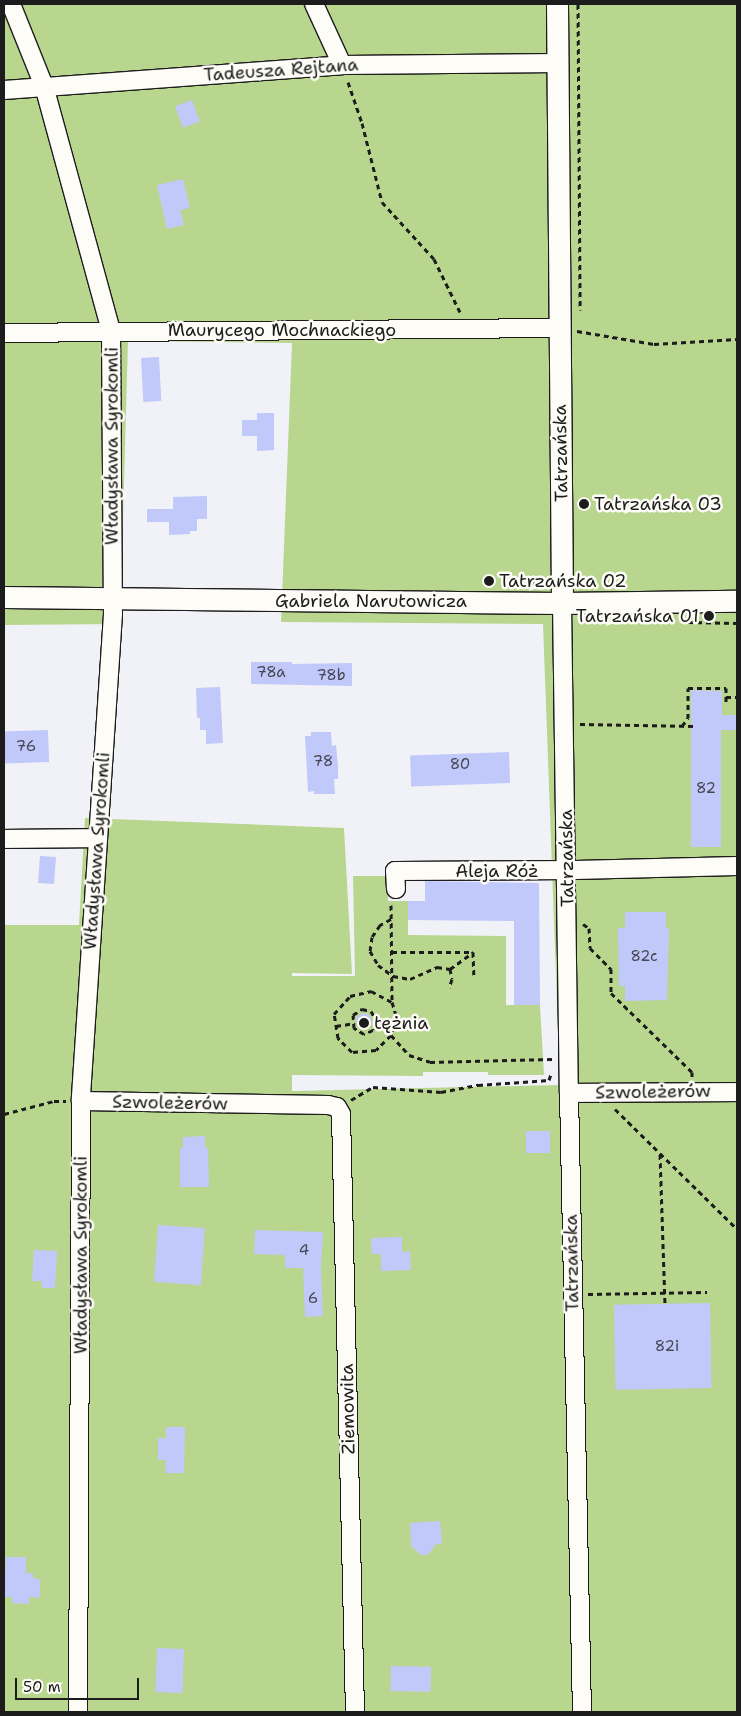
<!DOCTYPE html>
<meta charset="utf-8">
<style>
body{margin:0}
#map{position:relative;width:741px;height:1716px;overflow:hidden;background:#f1f2f8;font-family:"Shantell Sans",sans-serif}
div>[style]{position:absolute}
.green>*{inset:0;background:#b9d68f}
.building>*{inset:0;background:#c0c9fa;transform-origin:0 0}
.path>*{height:3px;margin-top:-1.5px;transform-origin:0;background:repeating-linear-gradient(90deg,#1c1c1c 0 5px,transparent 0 9px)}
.roads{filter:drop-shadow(1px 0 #1c1c1c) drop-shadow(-1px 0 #1c1c1c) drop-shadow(0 1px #1c1c1c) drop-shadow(0 -1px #1c1c1c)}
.minor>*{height:18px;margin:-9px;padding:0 9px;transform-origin:9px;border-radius:9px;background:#fdfcf7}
.tertiary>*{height:21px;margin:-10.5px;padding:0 10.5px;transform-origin:10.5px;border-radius:10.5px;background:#fdfcf7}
.dots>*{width:14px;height:14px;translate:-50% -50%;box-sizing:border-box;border:2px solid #fdfcf7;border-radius:50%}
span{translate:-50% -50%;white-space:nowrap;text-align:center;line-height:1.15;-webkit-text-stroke:5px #fdfcf7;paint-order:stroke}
.number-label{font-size:15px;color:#454754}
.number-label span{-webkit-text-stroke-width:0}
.street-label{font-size:18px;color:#1c1c1c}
.poi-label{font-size:18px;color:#1c1c1c}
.left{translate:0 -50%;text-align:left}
.right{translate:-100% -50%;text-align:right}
.frame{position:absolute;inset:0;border:5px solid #1c1c1c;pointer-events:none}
.scale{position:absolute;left:15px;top:1678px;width:124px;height:22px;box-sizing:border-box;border:2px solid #1c1c1c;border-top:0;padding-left:6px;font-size:15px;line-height:18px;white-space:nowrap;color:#1c1c1c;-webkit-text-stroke:4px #fdfcf7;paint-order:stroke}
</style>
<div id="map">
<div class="green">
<div style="clip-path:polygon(4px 4px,737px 4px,737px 1712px,4px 1712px,4px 925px,79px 925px,85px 818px,344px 828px,352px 974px,292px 973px,292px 976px,355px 976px,353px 876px,388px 876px,388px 901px,408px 901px,408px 935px,506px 936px,506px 1005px,540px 1005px,544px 1075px,488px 1075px,488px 1072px,423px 1072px,423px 1076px,292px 1075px,292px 1091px,560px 1085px,543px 624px,281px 622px,292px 343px,128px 341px,120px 624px,4px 625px)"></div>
</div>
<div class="building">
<div style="left:192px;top:100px;width:23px;height:18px;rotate:70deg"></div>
<div style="clip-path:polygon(183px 179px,190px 208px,180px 210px,184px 225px,167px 229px,157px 185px)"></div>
<div style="left:159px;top:357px;width:44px;height:18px;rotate:87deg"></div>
<div style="clip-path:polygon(257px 413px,274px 413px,274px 450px,257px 451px,257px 436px,242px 436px,242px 420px,257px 420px)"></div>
<div style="clip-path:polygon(207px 496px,207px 519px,197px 519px,197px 531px,190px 531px,190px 534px,169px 535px,169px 522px,147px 522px,147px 509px,173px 509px,173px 497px)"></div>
<div style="clip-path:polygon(251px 662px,292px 662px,292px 664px,352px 663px,352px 686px,251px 684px)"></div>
<div style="clip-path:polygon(220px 687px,223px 743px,206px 744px,206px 730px,200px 730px,200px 718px,197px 718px,196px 688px)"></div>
<div style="clip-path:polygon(691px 690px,722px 691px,722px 715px,737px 715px,737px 730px,721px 730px,721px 847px,691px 847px)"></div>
<div style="left:48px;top:730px;width:32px;height:44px;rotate:88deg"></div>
<div style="clip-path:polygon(311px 732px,331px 732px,332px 746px,336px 745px,338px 766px,338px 779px,334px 779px,335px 794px,314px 794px,314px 791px,308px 792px,305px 736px,311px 736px)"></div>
<div style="left:509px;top:752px;width:31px;height:99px;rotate:88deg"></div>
<div style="left:40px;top:856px;width:16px;height:27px;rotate:4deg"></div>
<div style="clip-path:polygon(425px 881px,539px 883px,540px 1005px,514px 1005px,514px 921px,408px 920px,408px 901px,425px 901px)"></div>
<div style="clip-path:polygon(625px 912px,666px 912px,666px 928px,669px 928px,667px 1000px,625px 1001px,625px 986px,619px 986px,618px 928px,625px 928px)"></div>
<div style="clip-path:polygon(362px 1013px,368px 1014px,372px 1020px,370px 1027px,363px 1030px,357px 1026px,356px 1018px)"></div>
<div style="left:526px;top:1131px;width:24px;height:22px"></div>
<div style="clip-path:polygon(205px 1136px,205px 1148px,208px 1148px,209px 1187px,180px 1187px,180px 1148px,183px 1148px,183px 1137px)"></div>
<div style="left:158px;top:1225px;width:47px;height:57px;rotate:4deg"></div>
<div style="clip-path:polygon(255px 1230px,323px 1232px,321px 1268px,323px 1316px,305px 1317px,303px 1268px,285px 1268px,285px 1255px,254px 1254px)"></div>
<div style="clip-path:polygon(402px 1237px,402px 1252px,410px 1251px,411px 1270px,381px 1271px,381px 1254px,372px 1254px,371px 1238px)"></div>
<div style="clip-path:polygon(34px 1250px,57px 1251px,55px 1288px,42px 1288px,42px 1281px,32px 1281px)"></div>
<div style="left:710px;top:1303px;width:85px;height:96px;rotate:89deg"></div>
<div style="clip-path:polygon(166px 1427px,185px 1427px,184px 1473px,165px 1473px,166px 1460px,158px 1460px,158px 1438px,166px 1438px)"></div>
<div style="clip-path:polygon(440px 1521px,442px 1544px,436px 1544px,428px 1555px,421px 1555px,411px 1546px,410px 1523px)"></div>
<div style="clip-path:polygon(6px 1557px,26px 1557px,26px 1573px,33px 1573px,33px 1578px,40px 1579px,40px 1598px,29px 1597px,29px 1604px,12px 1603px,12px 1597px,4px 1597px)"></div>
<div style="left:157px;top:1648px;width:27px;height:44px;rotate:2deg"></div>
<div style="left:391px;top:1666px;width:40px;height:25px;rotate:1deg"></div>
</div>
<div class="path">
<div style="left:578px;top:4px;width:306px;rotate:89.6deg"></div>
<div style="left:348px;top:82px;width:43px;rotate:71.1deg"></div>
<div style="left:362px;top:123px;width:81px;rotate:75.8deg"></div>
<div style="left:382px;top:202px;width:77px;rotate:47.6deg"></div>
<div style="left:434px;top:259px;width:59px;rotate:63.9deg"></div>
<div style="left:577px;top:331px;width:78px;rotate:9.6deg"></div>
<div style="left:654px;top:344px;width:83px;rotate:-3.4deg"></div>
<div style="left:531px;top:584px;width:12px;rotate:-24deg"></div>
<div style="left:542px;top:579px;width:3px;rotate:-45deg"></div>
<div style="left:688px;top:622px;width:49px;rotate:1.2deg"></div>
<div style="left:726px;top:697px;width:11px"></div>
<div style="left:580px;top:724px;width:114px;rotate:1deg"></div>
<div style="left:682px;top:726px;width:10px;rotate:-53deg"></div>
<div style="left:688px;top:718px;width:30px;rotate:-90deg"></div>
<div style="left:688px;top:688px;width:38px"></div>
<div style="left:726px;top:688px;width:17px;rotate:90deg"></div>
<div style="left:391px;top:905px;width:97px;rotate:89.4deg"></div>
<div style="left:392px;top:1002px;width:17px;rotate:73deg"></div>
<div style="left:397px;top:1018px;width:18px;rotate:109deg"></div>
<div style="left:391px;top:1035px;width:27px;rotate:48deg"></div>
<div style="left:409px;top:1055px;width:22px;rotate:18deg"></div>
<div style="left:430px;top:1062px;width:123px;rotate:-1.4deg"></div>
<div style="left:391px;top:919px;width:13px;rotate:151deg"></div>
<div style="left:380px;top:925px;width:14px;rotate:124deg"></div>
<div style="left:372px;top:937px;width:14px;rotate:98deg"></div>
<div style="left:370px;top:951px;width:16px;rotate:60deg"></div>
<div style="left:378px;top:965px;width:19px;rotate:36deg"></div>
<div style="left:393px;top:976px;width:17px;rotate:10deg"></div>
<div style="left:410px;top:979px;width:30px;rotate:-24deg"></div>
<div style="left:437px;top:967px;width:13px;rotate:9deg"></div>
<div style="left:450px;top:969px;width:10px;rotate:79deg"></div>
<div style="left:452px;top:979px;width:9px;rotate:108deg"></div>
<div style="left:583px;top:924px;width:7px;rotate:34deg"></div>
<div style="left:589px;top:928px;width:20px;rotate:87deg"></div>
<div style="left:590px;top:948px;width:30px;rotate:45deg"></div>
<div style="left:611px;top:969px;width:24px;rotate:90deg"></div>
<div style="left:611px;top:993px;width:113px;rotate:44.3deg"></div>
<div style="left:692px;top:1072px;width:5px;rotate:90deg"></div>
<div style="left:392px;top:952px;width:81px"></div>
<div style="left:473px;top:952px;width:23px;rotate:88deg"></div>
<div style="left:450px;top:969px;width:29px;rotate:-36deg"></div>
<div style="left:376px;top:1020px;width:10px;rotate:107deg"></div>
<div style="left:373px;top:1030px;width:10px;rotate:156deg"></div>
<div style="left:364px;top:1034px;width:12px;rotate:-149deg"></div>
<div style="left:354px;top:1028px;width:13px;rotate:-94deg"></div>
<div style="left:353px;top:1015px;width:11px;rotate:-34deg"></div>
<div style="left:362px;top:1009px;width:9px;rotate:13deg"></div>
<div style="left:371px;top:1011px;width:10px;rotate:61deg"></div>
<div style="left:376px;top:1020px;width:21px;rotate:-5deg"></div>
<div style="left:336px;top:1026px;width:18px;rotate:-9deg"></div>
<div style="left:391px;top:1035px;width:21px;rotate:135deg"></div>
<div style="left:376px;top:1050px;width:24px;rotate:175deg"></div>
<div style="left:352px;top:1052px;width:20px;rotate:-135deg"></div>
<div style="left:338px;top:1038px;width:24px;rotate:-99deg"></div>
<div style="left:334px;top:1014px;width:24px;rotate:-48deg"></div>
<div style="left:350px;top:996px;width:22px;rotate:-13deg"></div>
<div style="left:371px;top:991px;width:24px;rotate:28deg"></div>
<div style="left:351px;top:1100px;width:26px;rotate:-31deg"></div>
<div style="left:373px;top:1087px;width:68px;rotate:4.2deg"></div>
<div style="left:441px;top:1092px;width:38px;rotate:-11deg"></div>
<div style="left:478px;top:1085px;width:71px;rotate:-4deg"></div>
<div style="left:549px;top:1080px;width:6px;rotate:-72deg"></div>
<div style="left:615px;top:1109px;width:171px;rotate:44.5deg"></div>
<div style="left:4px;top:1114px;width:52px;rotate:-14.6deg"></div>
<div style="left:54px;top:1101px;width:12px"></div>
<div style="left:660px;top:1154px;width:150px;rotate:88.1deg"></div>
<div style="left:588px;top:1294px;width:119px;rotate:-1deg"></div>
</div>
<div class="roads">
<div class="minor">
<div style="left:11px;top:4px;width:88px;rotate:68.1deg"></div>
<div style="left:44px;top:86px;width:254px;rotate:74.7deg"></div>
<div style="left:111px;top:331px;width:283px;rotate:89.6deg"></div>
<div style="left:113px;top:614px;width:488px;rotate:93.8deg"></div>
<div style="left:81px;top:1101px;width:611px;rotate:90.28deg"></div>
<div style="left:314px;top:4px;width:67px;rotate:65.3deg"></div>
<div style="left:4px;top:90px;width:339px;rotate:-4.2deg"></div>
<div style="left:342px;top:65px;width:217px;rotate:-0.5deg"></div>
<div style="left:4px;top:333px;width:556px;rotate:-0.52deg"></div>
<div style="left:562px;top:603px;width:490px;rotate:89.2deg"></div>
<div style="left:569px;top:1093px;width:619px;rotate:88.8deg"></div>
<div style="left:4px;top:839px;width:94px;rotate:-0.6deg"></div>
<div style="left:396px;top:889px;width:18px;rotate:-93deg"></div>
<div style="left:395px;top:871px;width:180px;rotate:-0.3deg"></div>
<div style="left:575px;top:870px;width:162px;rotate:-1.4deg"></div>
<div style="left:569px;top:1093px;width:168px;rotate:-0.3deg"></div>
<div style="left:81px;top:1101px;width:247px;rotate:0.9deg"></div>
<div style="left:328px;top:1105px;width:9px;rotate:13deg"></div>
<div style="left:337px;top:1107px;width:8px;rotate:60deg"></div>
<div style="left:341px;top:1114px;width:598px;rotate:88.66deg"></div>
</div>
<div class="tertiary">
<div style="left:557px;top:4px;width:599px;rotate:89.52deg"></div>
<div style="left:4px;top:597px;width:558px;rotate:0.62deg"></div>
<div style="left:562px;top:603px;width:175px;rotate:-0.7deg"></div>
</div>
</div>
<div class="dots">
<div style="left:584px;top:504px;background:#1c1c1c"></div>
<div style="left:489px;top:581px;background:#1c1c1c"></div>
<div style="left:709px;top:616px;background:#1c1c1c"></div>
<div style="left:364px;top:1023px;background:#1c1c1c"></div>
</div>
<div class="number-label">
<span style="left:271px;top:673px">78a</span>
<span style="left:331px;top:676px">78b</span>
<span style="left:26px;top:747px">76</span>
<span style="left:323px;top:762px">78</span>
<span style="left:460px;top:765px">80</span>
<span style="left:706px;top:789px">82</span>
<span style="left:644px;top:957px">82c</span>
<span style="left:304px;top:1251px">4</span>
<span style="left:313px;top:1299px">6</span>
<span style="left:667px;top:1347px">82i</span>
</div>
<div class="street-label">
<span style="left:281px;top:70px;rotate:-4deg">Tadeusza Rejtana</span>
<span style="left:282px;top:330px">Maurycego Mochnackiego</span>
<span style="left:112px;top:446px;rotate:-90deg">Władysława Syrokomli</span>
<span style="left:561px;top:453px;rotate:-91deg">Tatrzańska</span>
<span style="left:371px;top:601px">Gabriela Narutowicza</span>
<span style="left:97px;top:851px;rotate:-86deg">Władysława Syrokomli</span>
<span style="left:567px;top:858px;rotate:-91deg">Tatrzańska</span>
<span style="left:497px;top:871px">Aleja Róż</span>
<span style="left:653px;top:1092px;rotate:-1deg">Szwoleżerów</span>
<span style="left:170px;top:1103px;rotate:1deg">Szwoleżerów</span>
<span style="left:81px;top:1255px;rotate:-90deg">Władysława Syrokomli</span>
<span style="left:572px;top:1263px;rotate:-91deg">Tatrzańska</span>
<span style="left:348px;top:1409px;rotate:-91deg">Ziemowita</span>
</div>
<div class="poi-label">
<span class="left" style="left:594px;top:504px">Tatrzańska 03</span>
<span class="left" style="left:499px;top:581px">Tatrzańska 02</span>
<span class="right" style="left:699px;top:616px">Tatrzańska 01</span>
<span class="left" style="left:374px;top:1023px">tężnia</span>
</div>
<div class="frame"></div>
<div class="scale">50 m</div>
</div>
